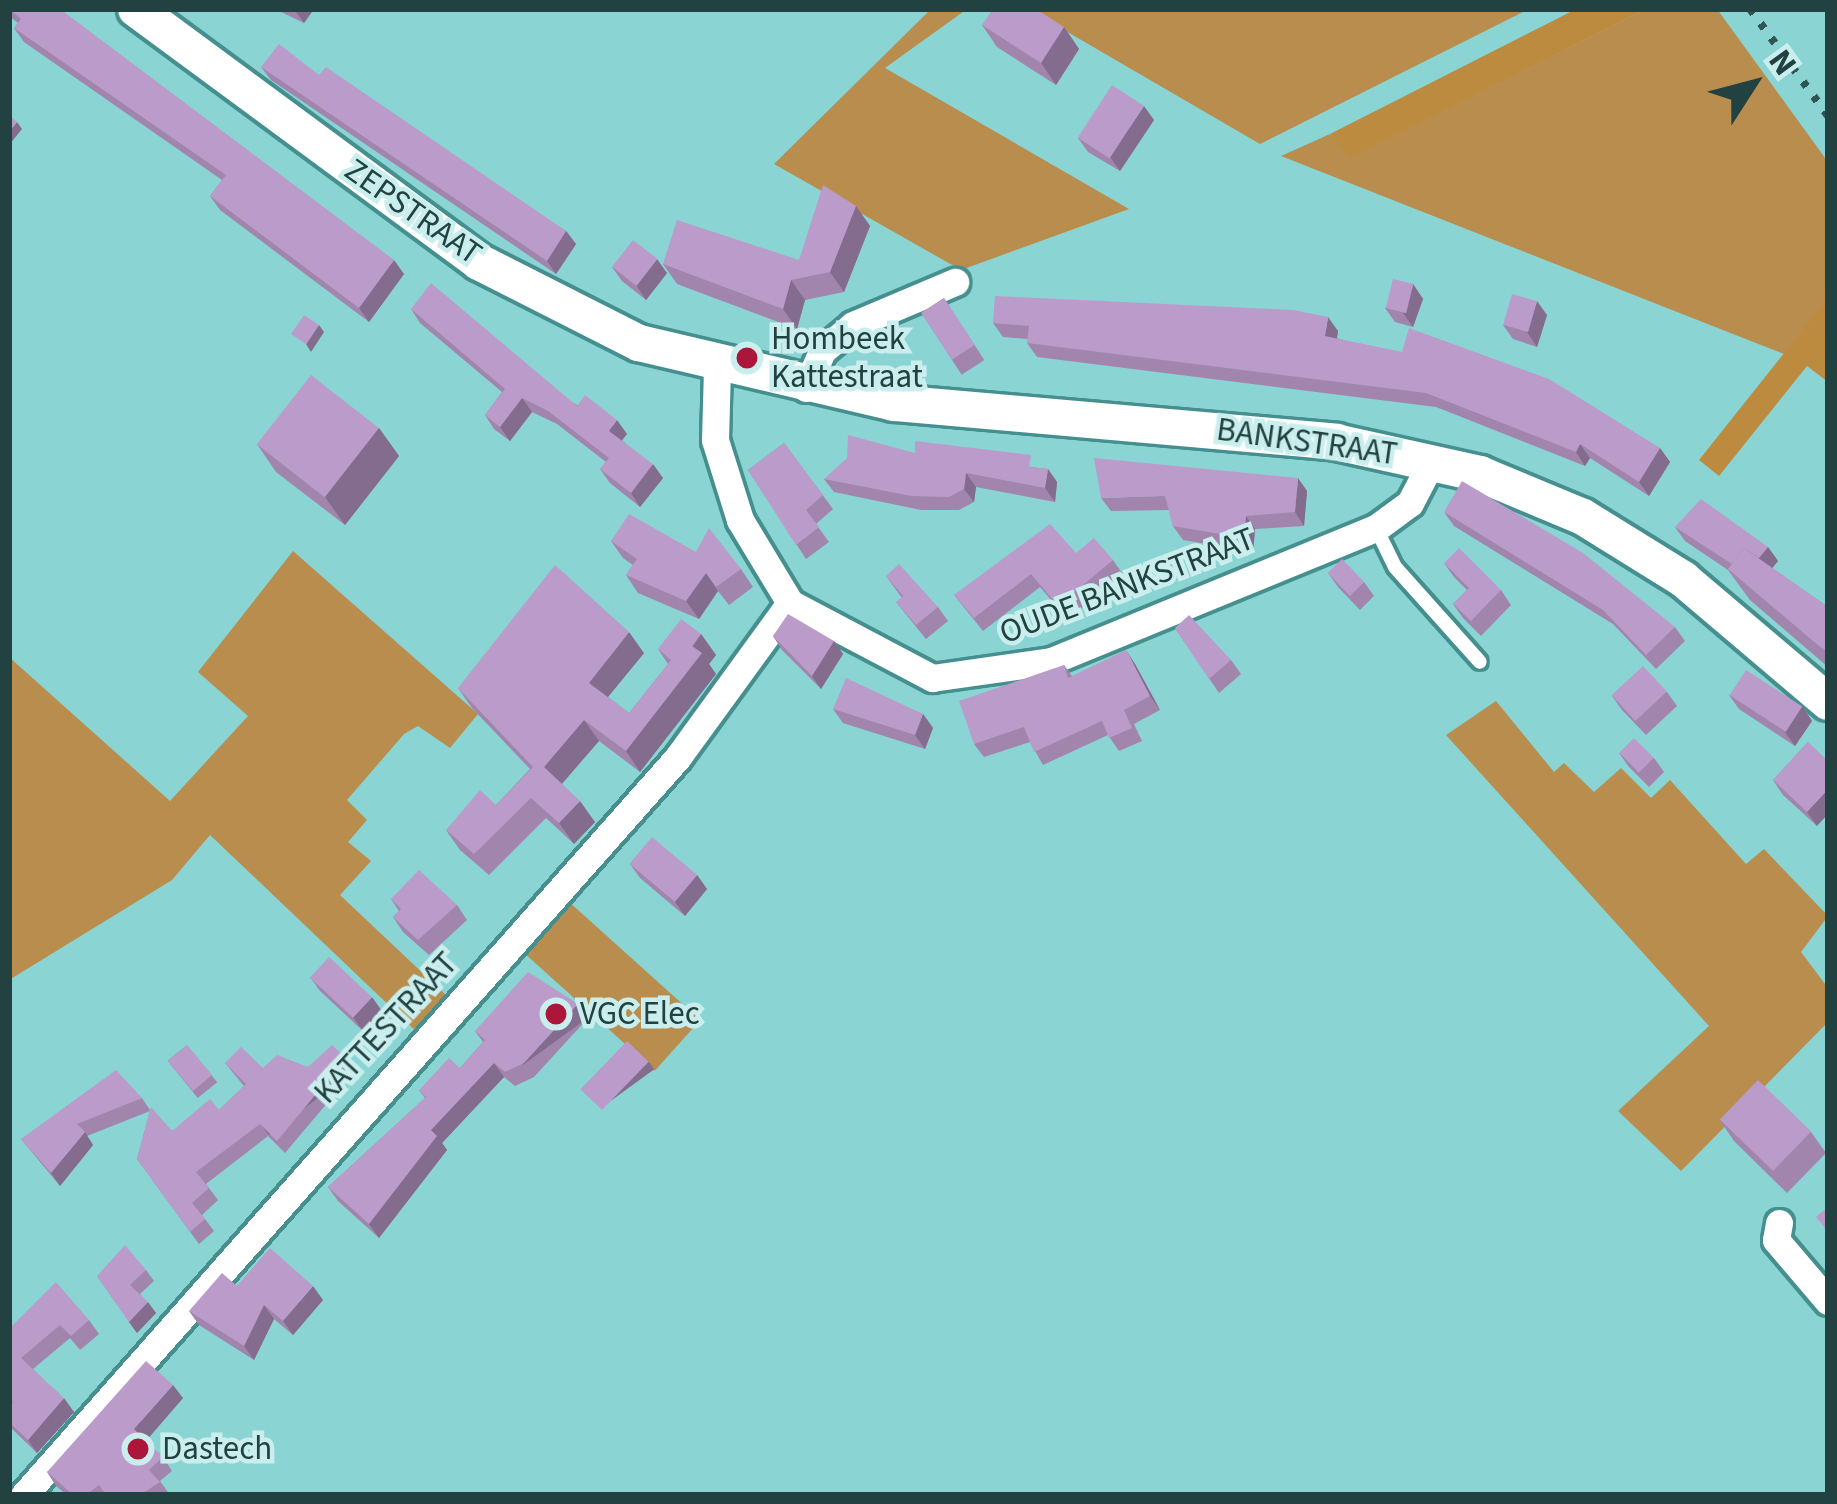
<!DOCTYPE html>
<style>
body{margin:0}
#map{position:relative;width:1837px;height:1504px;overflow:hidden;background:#8ad4d4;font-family:"Source Sans 3",sans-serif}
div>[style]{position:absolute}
.green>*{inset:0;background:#b88d4d;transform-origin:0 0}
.forest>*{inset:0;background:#bc8b40}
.roads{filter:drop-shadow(3px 0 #458f8f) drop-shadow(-3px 0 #458f8f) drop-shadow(0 3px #458f8f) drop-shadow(0 -3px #458f8f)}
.lane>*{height:14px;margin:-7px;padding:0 7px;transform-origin:7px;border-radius:7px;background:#fff}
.street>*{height:27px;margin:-13.5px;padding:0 13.5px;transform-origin:13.5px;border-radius:13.5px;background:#fff}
.secondary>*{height:36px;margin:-18px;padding:0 18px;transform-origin:18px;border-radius:18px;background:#fff}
.rail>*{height:8px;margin-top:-4px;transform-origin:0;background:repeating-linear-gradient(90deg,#305555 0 6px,transparent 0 18px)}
.wall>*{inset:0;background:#a185ad;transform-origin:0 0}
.shaded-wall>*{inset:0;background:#836c8d;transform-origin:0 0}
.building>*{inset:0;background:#bb9bc9;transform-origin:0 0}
.dots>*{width:33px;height:33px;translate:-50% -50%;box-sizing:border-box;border:6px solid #caeeed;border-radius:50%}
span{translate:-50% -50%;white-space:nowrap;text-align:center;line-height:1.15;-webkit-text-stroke:9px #caeeed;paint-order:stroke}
.street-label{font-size:33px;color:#224141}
.poi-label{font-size:33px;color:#224141}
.left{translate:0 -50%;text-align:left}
.frame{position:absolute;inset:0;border:12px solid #224141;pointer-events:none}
.north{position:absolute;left:1693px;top:24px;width:120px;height:120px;-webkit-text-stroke:9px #caeeed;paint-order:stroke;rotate:54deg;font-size:33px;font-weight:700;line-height:48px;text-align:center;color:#224141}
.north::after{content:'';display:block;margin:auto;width:42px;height:54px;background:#224141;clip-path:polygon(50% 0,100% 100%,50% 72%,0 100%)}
</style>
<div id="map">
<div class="green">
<div style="clip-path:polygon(931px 9px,967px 9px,885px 68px,1129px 209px,961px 270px,774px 164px)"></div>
<div style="clip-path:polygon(1028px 9px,1529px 9px,1260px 144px)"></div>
<div style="clip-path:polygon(1646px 9px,1717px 9px,1828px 162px,1828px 303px,1784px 354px,1281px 156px,1330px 134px,1351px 158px)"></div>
<div style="clip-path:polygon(293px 551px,478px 714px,450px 748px,418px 726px,404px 734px,347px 800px,367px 820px,348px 842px,371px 861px,340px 895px,447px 996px,417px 1032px,210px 835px,172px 880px,9px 980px,9px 657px,170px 801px,248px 716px,198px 672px)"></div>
<div style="clip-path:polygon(1496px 701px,1554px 772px,1564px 763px,1594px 792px,1621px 768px,1651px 798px,1670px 780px,1746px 864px,1764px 849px,1828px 916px,1801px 952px,1828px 988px,1828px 1022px,1681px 1171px,1618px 1111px,1709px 1026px,1446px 735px)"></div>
<div style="left:568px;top:901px;width:178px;height:68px;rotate:42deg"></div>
</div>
<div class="forest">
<div style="clip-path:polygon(1576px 9px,1646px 9px,1350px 159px,1330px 134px)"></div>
<div style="clip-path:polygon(1828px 298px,1828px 382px,1807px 366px,1719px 476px,1699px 460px)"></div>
</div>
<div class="roads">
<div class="lane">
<div style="left:1376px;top:528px;width:43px;rotate:64deg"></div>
<div style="left:1395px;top:567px;width:127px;rotate:48.2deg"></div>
</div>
<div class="street">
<div style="left:717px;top:368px;width:72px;rotate:91.6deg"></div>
<div style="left:715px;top:440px;width:84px;rotate:72.6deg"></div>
<div style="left:740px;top:520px;width:97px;rotate:58.9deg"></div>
<div style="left:790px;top:603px;width:161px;rotate:27.8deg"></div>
<div style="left:932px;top:678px;width:120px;rotate:-8.1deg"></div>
<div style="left:1051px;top:661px;width:351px;rotate:-22.3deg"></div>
<div style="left:1376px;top:528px;width:42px;rotate:-36.3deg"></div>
<div style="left:1410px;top:503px;width:47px;rotate:-62.4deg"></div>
<div style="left:806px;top:388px;width:40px;rotate:-66.6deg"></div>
<div style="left:822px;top:351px;width:40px;rotate:-40deg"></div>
<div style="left:853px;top:325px;width:111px;rotate:-22.9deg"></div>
<div style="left:1779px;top:1223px;width:17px;rotate:100deg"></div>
<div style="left:1776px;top:1240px;width:80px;rotate:49.6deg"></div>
<div style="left:24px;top:1495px;width:986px;rotate:-48.45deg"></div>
<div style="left:678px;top:757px;width:190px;rotate:-54deg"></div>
</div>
<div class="secondary">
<div style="left:136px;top:9px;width:426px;rotate:36.4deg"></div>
<div style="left:479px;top:262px;width:179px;rotate:26.9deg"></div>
<div style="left:639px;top:343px;width:262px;rotate:13.2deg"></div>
<div style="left:894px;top:403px;width:444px;rotate:5deg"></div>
<div style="left:1336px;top:442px;width:148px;rotate:12.5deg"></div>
<div style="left:1480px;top:474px;width:112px;rotate:22.7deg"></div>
<div style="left:1583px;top:517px;width:118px;rotate:31.8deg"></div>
<div style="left:1683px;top:579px;width:190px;rotate:40.3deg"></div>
</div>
</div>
<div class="rail">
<div style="left:1750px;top:9px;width:132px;rotate:53.9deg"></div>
</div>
<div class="wall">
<div style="clip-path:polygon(9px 9px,404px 274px,369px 322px,220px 210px,210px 196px,222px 180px,24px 42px,14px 28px,18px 23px,9px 16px)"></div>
<div style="clip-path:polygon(275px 9px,314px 9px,304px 23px)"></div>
<div style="clip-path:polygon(982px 25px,1064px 27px,1079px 49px,1056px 85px,997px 47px)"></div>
<div style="clip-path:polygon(261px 67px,319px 75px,566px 231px,576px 244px,556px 274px,271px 80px)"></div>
<div style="clip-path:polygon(1154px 120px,1120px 171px,1088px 152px,1078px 138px)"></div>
<div style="clip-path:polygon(856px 206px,870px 226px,844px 292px,805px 300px,797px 329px,677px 284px,663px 264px,799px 260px)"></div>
<div style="clip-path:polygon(612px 267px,667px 273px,646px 300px,622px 281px)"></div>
<div style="clip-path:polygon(1413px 284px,1423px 299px,1413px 327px,1395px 322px,1385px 308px)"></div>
<div style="left:944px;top:298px;width:74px;height:27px;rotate:57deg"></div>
<div style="clip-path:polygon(411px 309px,627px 434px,622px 440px,663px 478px,640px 507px,610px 483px,600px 469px,606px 462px,557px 424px,532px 412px,510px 441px,494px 429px,485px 415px,502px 392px,420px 323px)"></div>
<div style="clip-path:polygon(1547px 315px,1537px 347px,1513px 339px,1503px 325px)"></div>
<div style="clip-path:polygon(993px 323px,1338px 331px,1337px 338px,1660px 448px,1670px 462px,1649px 496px,1590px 458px,1585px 466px,1436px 407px,1037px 357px,1027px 343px,1028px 339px,1003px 337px)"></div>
<div style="clip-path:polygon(379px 428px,399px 456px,345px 525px,276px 472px,257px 444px)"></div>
<div style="clip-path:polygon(784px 443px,833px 509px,816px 524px,829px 542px,806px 559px,748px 470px)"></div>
<div style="clip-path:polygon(915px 453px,1048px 469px,1057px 482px,1055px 502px,976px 487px,974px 502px,959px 510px,921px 510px,834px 492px,824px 479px)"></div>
<div style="clip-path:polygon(1307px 491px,1304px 526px,1255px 529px,1253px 552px,1183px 540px,1173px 526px,1169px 510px,1111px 511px,1101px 498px)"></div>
<div style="clip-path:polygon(1444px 512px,1675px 627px,1685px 641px,1656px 669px,1613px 624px,1454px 526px)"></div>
<div style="clip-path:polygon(1675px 527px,1768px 547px,1778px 561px,1772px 568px,1828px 607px,1828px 667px,1750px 600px,1728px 570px,1685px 541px)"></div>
<div style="clip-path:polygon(611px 541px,696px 552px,741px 569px,753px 587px,729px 605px,718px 591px,699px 619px,638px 593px,626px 575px,633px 565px,623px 558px)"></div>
<div style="clip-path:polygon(1076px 553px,1113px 560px,1122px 573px,1068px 620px,1040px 587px,983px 631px,954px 595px)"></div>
<div style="clip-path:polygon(1444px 563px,1501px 590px,1511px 605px,1481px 636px,1463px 618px,1453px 604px,1467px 590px,1454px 577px)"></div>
<div style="clip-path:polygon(1328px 573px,1364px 582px,1374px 596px,1360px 610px,1338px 587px)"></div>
<div style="clip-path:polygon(886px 576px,938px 607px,948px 621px,926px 639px,896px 602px,902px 598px)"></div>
<div style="clip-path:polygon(1175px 628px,1231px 660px,1241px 674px,1219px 693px)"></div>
<div style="clip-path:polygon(701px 634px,716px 655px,709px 664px,716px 674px,640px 772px,599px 741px,562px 784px,595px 822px,574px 844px,546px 818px,489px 875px,460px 850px,446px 830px,496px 805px,530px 769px,472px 708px,458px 688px,644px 653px,608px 697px,629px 713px,668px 664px,658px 649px)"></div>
<div style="clip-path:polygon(773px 636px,834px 641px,843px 654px,821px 689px,782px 650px)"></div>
<div style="clip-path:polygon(1135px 664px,1160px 710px,1134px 724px,1142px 741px,1119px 751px,1108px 735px,1043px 765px,1030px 742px,984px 757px,974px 744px,1064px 665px,1072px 676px)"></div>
<div style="clip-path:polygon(1667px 692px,1677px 706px,1646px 735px,1622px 710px,1612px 696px)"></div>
<div style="clip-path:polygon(1729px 695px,1802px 706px,1812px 721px,1795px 746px,1739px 709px)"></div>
<div style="clip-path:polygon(833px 709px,923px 714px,933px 728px,925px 749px,843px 723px)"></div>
<div style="clip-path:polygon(1808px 742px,1817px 826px,1783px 795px,1773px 780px)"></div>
<div style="clip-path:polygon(1619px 753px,1654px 758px,1664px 772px,1649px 787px,1629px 767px)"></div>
<div style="clip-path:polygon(630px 864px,697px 875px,707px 889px,685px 916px,640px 878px)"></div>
<div style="clip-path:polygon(391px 899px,457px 905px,467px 920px,429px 955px,403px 932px,393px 917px,399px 911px)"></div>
<div style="clip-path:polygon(310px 977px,382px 1011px,363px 1031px,320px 991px)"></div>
<div style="clip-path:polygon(588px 1018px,534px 1077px,515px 1086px,504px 1077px,442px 1143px,447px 1150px,379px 1238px,338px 1201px,328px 1187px,425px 1098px,419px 1090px,460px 1068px,483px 1042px,475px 1031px)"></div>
<div style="left:187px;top:1045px;width:48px;height:25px;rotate:51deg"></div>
<div style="clip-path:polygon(346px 1058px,355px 1070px,285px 1153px,268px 1136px,206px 1184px,218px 1200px,202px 1215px,214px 1231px,199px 1244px,137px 1159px,150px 1111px,87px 1136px,93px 1145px,60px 1186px,21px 1139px,142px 1098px,150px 1110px,172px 1131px,219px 1110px,244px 1086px,225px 1063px,263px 1068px,308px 1067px)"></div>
<div style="clip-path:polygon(1719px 1119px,1811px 1132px,1826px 1153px,1787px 1193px,1734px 1141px)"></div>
<div style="clip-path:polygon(146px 1270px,154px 1281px,140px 1294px,156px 1313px,137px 1333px,97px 1276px)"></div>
<div style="clip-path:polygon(323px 1300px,293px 1335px,274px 1319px,254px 1360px,199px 1325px,189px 1311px)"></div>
<div style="clip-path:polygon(89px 1320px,99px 1334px,80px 1350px,70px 1338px,33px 1369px,74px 1412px,37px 1453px,9px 1426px,9px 1407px,12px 1404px,9px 1401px,9px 1329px)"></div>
<div style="clip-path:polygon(183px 1398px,146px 1441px,163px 1457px,172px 1471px,160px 1481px,170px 1495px,67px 1495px,56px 1486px,47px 1472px)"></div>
</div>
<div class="shaded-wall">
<div style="clip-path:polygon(294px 9px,314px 9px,304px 23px)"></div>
<div style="clip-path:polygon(1064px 27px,1079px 49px,1056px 85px,1041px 63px)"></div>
<div style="clip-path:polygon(1144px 106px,1154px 120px,1120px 171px,1110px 157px)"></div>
<div style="clip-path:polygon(17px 122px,22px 129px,9px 145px,9px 132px)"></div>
<div style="clip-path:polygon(856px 206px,870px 226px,844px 292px,830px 272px)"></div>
<div style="clip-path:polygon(566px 231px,576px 244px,556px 274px,547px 261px)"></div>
<div style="clip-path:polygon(657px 259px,667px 273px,646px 300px,636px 285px)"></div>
<div style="clip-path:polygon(394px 260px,404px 274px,369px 322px,359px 308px)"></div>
<div style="clip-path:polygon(791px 280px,805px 300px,797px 329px,783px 309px)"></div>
<div style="clip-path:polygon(1413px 284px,1423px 299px,1413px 327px,1403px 313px)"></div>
<div style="clip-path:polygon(1537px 301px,1547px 315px,1537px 347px,1527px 332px)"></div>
<div style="clip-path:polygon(1328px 317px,1338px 331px,1335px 350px,1325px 336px)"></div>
<div style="clip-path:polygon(319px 325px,324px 332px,311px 352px,306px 344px)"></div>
<div style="clip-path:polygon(522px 398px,532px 412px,510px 441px,500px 427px)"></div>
<div style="clip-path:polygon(617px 420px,627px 434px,619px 444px,609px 431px)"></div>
<div style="clip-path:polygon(379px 428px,399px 456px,345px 525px,325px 497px)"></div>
<div style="clip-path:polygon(1580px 444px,1590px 458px,1585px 466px,1576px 452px)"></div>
<div style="clip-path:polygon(1660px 448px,1670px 462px,1649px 496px,1639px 482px)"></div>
<div style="clip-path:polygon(653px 464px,663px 478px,640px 507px,631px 493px)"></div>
<div style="clip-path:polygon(1048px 469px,1057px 482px,1055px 502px,1045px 488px)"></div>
<div style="clip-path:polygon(966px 473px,976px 487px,974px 502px,964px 489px)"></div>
<div style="clip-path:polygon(1298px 478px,1307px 491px,1304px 526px,1295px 512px)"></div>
<div style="clip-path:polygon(1246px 516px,1255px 529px,1253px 552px,1244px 538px)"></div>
<div style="clip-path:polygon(1768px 547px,1778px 561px,1756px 588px,1746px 573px)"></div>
<div style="clip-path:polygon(706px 573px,718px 591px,699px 619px,686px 601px)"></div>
<div style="clip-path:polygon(629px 632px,644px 653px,603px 703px,589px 683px)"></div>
<div style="clip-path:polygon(701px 634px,716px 655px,709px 664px,716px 674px,640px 772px,626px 751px)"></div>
<div style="clip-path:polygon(834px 641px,843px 654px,821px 689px,812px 676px)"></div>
<div style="clip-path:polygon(1126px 650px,1135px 664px,1160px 710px,1150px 696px)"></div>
<div style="clip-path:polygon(1802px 706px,1812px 721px,1795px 746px,1785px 732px)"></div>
<div style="clip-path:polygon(923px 714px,933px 728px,925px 749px,915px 735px)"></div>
<div style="clip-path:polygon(584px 720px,599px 741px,558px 788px,544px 767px)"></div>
<div style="clip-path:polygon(1828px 789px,1828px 814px,1817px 826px,1807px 812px)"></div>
<div style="clip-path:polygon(580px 801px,595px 822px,574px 844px,559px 823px)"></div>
<div style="clip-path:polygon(697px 875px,707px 889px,685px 916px,675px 902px)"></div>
<div style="clip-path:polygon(372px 997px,382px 1011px,363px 1031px,353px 1017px)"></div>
<div style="left:578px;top:1004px;width:17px;height:80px;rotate:54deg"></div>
<div style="left:346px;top:1058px;width:15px;height:108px;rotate:53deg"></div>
<div style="left:649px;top:1062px;width:9px;height:66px;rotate:54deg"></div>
<div style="clip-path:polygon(494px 1063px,504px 1077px,442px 1143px,447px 1150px,379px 1238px,369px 1224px,431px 1130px)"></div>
<div style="clip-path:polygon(85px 1132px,93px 1145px,60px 1186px,51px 1173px)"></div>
<div style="clip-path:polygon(313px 1286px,323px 1300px,293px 1335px,283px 1321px)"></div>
<div style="clip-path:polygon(148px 1302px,156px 1313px,137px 1333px,129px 1322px)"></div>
<div style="clip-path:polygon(264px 1305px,274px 1319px,254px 1360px,244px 1346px)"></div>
<div style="clip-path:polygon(173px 1385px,183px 1398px,144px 1443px,134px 1429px)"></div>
<div style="clip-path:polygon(64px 1398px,74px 1412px,37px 1453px,28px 1440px)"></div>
</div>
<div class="building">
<div style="clip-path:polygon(9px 9px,60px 9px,394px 260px,359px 308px,210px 196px,226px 175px,14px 28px,21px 19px)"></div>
<div style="clip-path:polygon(993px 9px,1036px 9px,1064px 27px,1041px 63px,982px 25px)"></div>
<div style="clip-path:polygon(279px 44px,319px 75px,326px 67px,566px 231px,547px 261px,261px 67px)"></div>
<div style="left:1112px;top:85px;width:38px;height:63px;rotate:33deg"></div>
<div style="clip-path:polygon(9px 115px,17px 122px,9px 132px)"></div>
<div style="clip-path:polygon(823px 185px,856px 206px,830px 272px,791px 280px,783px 309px,663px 264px,677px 220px,799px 260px)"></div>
<div style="left:633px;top:240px;width:31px;height:34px;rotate:38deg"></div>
<div style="left:1393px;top:279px;width:21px;height:30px;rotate:14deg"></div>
<div style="clip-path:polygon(431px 283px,577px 406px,585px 395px,617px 420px,609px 431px,653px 464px,631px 493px,600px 469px,609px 458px,548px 411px,522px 398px,500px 427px,485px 415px,505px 389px,411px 309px)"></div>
<div style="left:1512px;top:294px;width:26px;height:32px;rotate:16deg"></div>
<div style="clip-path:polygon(995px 296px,1293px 310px,1328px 317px,1325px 336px,1402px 352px,1409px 328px,1549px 379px,1660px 448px,1639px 482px,1580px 444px,1576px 452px,1426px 393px,1027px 343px,1029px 326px,993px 323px)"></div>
<div style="left:944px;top:298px;width:56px;height:27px;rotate:57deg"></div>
<div style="left:304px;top:315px;width:18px;height:23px;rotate:34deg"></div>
<div style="left:311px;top:375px;width:86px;height:88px;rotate:38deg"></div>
<div style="clip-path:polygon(848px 435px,915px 453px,915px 441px,1031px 455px,1029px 467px,1048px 469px,1045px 488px,966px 473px,964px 489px,949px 497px,911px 496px,824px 479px,847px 458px)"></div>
<div style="clip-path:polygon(784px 443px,823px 495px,806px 510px,819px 527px,796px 545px,748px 470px)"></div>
<div style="clip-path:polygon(1094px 458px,1298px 478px,1295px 512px,1246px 516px,1244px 538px,1173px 526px,1165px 496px,1101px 498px)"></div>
<div style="clip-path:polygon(1462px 481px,1583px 553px,1675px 627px,1646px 655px,1603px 610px,1444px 512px)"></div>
<div style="clip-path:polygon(1701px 499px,1768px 547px,1759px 558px,1744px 548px,1732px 564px,1675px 527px)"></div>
<div style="clip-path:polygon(629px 514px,696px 552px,709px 528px,741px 569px,716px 587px,706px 573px,686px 601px,626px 575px,637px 559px,611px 541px)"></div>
<div style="clip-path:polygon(1050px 524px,1076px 553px,1094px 538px,1113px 560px,1058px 606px,1031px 574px,974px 618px,954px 595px)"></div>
<div style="clip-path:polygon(1459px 548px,1501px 590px,1471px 621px,1453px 604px,1469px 588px,1444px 563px)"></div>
<div style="clip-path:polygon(1744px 548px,1828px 607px,1828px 652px,1819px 646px,1728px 569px)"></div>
<div style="left:1342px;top:559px;width:32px;height:20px;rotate:46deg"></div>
<div style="clip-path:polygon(899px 564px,938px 607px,916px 625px,896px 602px,903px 596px,886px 576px)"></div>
<div style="clip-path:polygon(555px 565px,629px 632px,589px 683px,629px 713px,671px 660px,658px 649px,681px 619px,701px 634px,692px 646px,702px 653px,626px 751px,584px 720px,544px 767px,580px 801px,559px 823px,531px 798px,474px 854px,446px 830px,480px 790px,496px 805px,533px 767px,458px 688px)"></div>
<div style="clip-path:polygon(788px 614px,834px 641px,812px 676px,773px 636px)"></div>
<div style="clip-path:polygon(1189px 615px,1231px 660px,1209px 679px,1175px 628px)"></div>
<div style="clip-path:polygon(1126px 650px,1150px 696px,1124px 710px,1132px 728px,1109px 738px,1102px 721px,1034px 752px,1024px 727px,974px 744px,959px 701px,1064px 665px,1068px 678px)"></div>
<div style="left:1643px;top:666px;width:35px;height:43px;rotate:47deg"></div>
<div style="left:1746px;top:670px;width:67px;height:30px;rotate:33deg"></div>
<div style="clip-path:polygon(846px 678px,923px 714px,915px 735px,833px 709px)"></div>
<div style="left:1634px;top:738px;width:28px;height:21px;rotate:45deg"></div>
<div style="clip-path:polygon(1808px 742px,1828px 761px,1828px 789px,1807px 812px,1773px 780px)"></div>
<div style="left:652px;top:837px;width:59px;height:35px;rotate:40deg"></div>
<div style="clip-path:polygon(419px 870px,457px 905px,418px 940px,393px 917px,401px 909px,391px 899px)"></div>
<div style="left:329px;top:957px;width:59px;height:28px;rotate:43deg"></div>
<div style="clip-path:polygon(528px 972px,578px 1004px,524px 1063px,505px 1072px,494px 1063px,431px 1130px,437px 1136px,369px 1224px,328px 1187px,426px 1097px,419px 1090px,449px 1058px,460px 1068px,485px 1040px,475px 1031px)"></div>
<div style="left:627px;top:1041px;width:30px;height:67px;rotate:44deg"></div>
<div style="left:187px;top:1045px;width:39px;height:25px;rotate:50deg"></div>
<div style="clip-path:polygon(332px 1045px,346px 1058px,277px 1141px,260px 1124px,196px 1172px,209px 1188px,192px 1203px,205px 1219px,190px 1232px,137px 1159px,151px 1107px,172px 1131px,210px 1099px,219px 1110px,246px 1084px,225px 1063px,241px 1047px,263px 1068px,277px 1055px,308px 1067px)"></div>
<div style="clip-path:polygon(116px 1070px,142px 1098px,77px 1124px,85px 1132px,51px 1173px,21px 1139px)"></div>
<div style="left:1758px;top:1080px;width:74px;height:55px;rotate:44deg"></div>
<div style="clip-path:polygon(1828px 1207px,1828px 1232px,1816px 1217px)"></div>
<div style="clip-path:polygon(125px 1245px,146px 1270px,130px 1285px,148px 1302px,129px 1322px,97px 1276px)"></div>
<div style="clip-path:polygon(270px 1248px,313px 1286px,283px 1321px,264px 1305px,244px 1346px,189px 1311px,222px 1273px,237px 1286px)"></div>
<div style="clip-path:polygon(56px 1282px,89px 1320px,71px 1336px,60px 1325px,21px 1358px,64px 1398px,28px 1440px,9px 1422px,9px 1407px,13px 1402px,9px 1398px,9px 1329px)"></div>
<div style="clip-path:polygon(146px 1361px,173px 1385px,134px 1429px,163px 1457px,149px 1470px,160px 1482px,140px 1495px,106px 1495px,99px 1485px,86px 1495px,73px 1495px,47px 1472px)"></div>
</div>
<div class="dots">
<div style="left:747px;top:358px;background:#ac163b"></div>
<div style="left:556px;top:1014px;background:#ac163b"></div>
<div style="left:138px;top:1449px;background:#ac163b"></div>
</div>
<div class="street-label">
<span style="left:413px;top:212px;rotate:35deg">ZEPSTRAAT</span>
<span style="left:1307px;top:442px;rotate:8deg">BANKSTRAAT</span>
<span style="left:1127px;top:586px;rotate:-21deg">OUDE BANKSTRAAT</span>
<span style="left:386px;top:1028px;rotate:-47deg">KATTESTRAAT</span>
</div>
<div class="poi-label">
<span class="left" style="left:771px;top:358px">Hombeek<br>Kattestraat</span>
<span class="left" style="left:580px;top:1014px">VGC Elec</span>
<span class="left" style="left:162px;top:1449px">Dastech</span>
</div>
<div class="frame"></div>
<div class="north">N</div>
</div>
